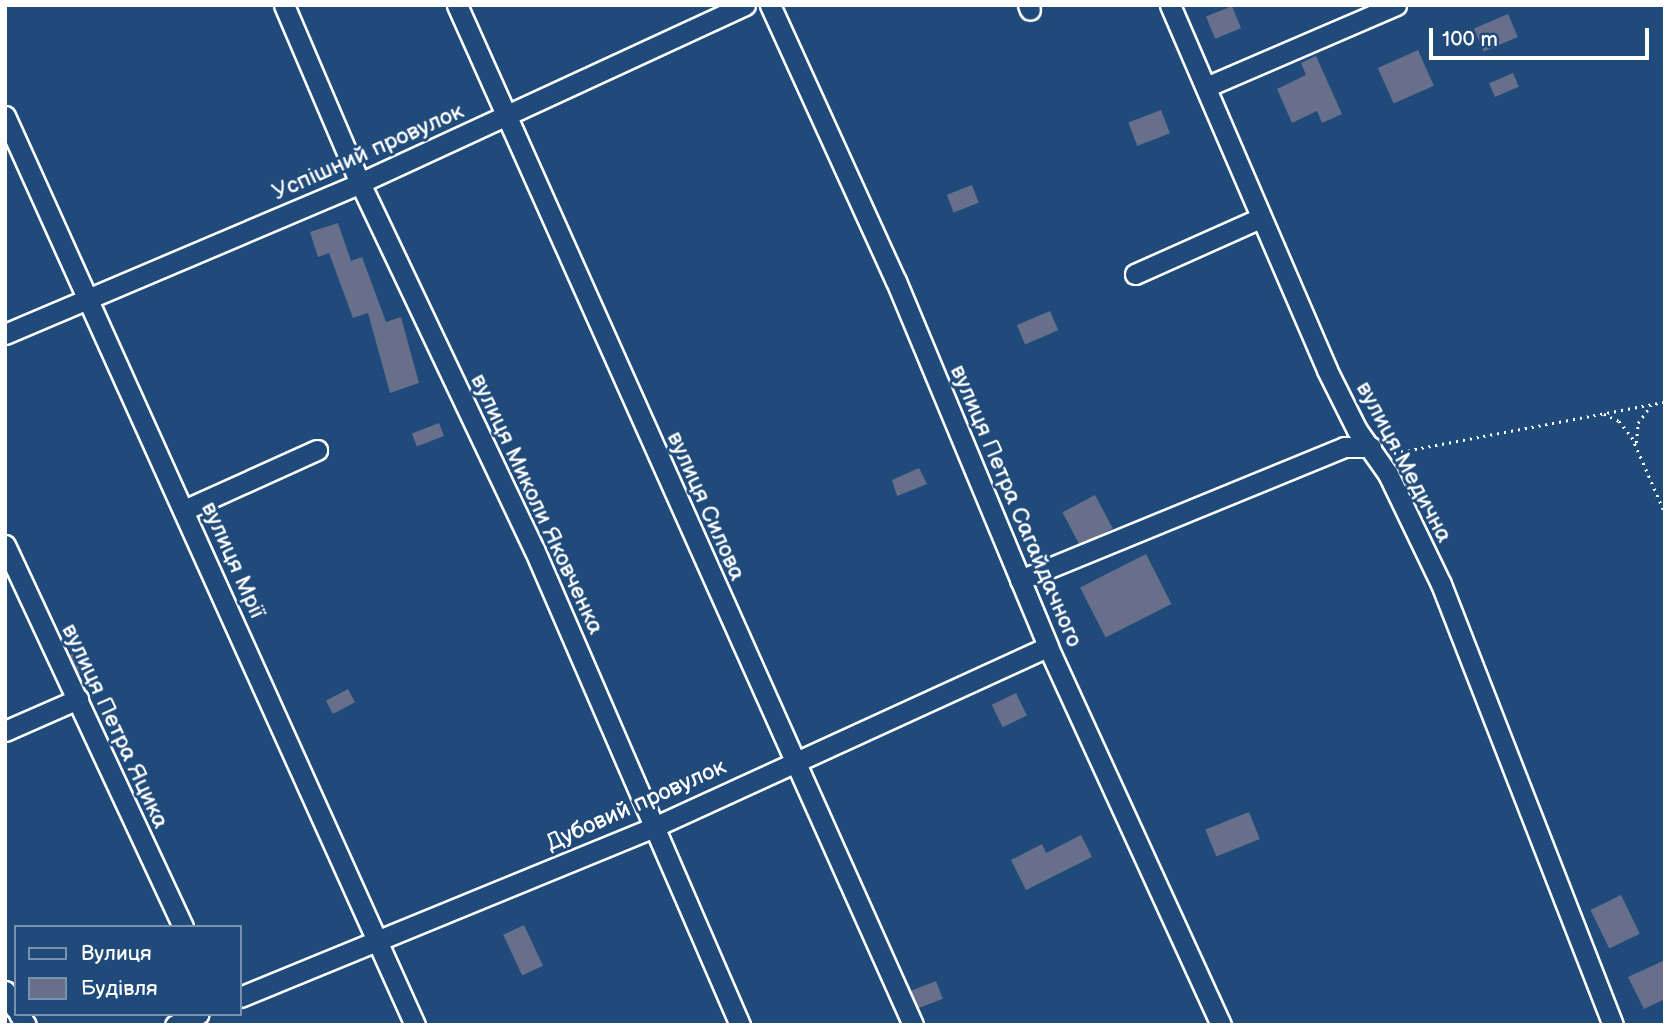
<!DOCTYPE html>
<meta charset="utf-8">
<style>
body{margin:0}
#map{position:relative;width:1670px;height:1030px;overflow:hidden;background:#1f4a7a;font-family:"Balsamiq Sans",sans-serif}
div>[style]{position:absolute}
.building>*{inset:0;background:#676f8a;transform-origin:0 0}
.path>*{height:2.5px;margin-top:-1.25px;transform-origin:0;background:repeating-linear-gradient(90deg,#fff 0 2px,transparent 0 7px)}
.roads{filter:drop-shadow(2px 0 #fff) drop-shadow(-2px 0 #fff) drop-shadow(0 2px #fff) drop-shadow(0 -2px #fff)}
.minor>*{height:19px;margin:-9.5px;padding:0 9.5px;transform-origin:9.5px;border-radius:9.5px;background:#1f4a7a}
span{translate:-50% -50%;white-space:nowrap;text-align:center;line-height:1.15;-webkit-text-stroke:6px #1f4a7a;paint-order:stroke}
.street-label{font-size:23px;color:#fff}
.frame{position:absolute;inset:0;border:7px solid #fff;pointer-events:none}
.legend{position:absolute;left:14px;top:925px;width:228px;height:91px;box-sizing:border-box;background:#1f4a7a;border:2px solid #7992af;margin:0;padding:9px 12px;list-style:none;font-size:21px;color:#fff}
.legend li{display:flex;align-items:center;gap:14px;height:35px}
.legend b{width:35px;border:2px solid #7992af}
.scale{position:absolute;left:1429px;top:28px;width:220px;height:32px;box-sizing:border-box;border:4px solid #fff;border-top:0;padding-left:9px;font-size:21px;line-height:24px;white-space:nowrap;color:#fff;-webkit-text-stroke:5px #1f4a7a;paint-order:stroke}
</style>
<div id="map">
<div class="building">
<div style="left:1232px;top:6px;width:24px;height:28px;rotate:68deg"></div>
<div style="left:1508px;top:14px;width:25px;height:37px;rotate:67deg"></div>
<div style="left:1418px;top:50px;width:39px;height:44px;rotate:66deg"></div>
<div style="clip-path:polygon(1316px 56px,1342px 114px,1322px 123px,1317px 111px,1292px 123px,1277px 89px,1306px 75px,1301px 63px)"></div>
<div style="left:1513px;top:73px;width:15px;height:26px;rotate:67deg"></div>
<div style="left:1161px;top:110px;width:25px;height:35px;rotate:69deg"></div>
<div style="left:972px;top:185px;width:19px;height:27px;rotate:69deg"></div>
<div style="clip-path:polygon(338px 223px,351px 261px,362px 257px,386px 322px,401px 317px,419px 383px,390px 393px,368px 313px,353px 318px,329px 253px,318px 257px,310px 232px)"></div>
<div style="left:1050px;top:311px;width:21px;height:36px;rotate:67deg"></div>
<div style="left:439px;top:423px;width:14px;height:29px;rotate:69deg"></div>
<div style="clip-path:polygon(919px 468px,927px 484px,897px 496px,892px 480px)"></div>
<div style="left:1095px;top:495px;width:38px;height:37px;rotate:62deg"></div>
<div style="left:1146px;top:554px;width:56px;height:74px;rotate:63deg"></div>
<div style="left:85px;top:648px;width:21px;height:17px;rotate:65deg"></div>
<div style="left:348px;top:689px;width:15px;height:25px;rotate:62deg"></div>
<div style="left:1016px;top:693px;width:25px;height:27px;rotate:64deg"></div>
<div style="left:1249px;top:812px;width:29px;height:47px;rotate:68deg"></div>
<div style="clip-path:polygon(1081px 835px,1092px 857px,1026px 890px,1011px 860px,1042px 844px,1046px 853px)"></div>
<div style="left:1621px;top:895px;width:43px;height:34px;rotate:64deg"></div>
<div style="left:524px;top:925px;width:45px;height:23px;rotate:65deg"></div>
<div style="clip-path:polygon(1665px 960px,1665px 999px,1644px 1009px,1628px 977px)"></div>
<div style="left:936px;top:981px;width:19px;height:27px;rotate:69deg"></div>
</div>
<div class="path">
<div style="left:1604px;top:414px;width:17px;rotate:25deg"></div>
<div style="left:1619px;top:421px;width:21px;rotate:51deg"></div>
<div style="left:1632px;top:437px;width:83px;rotate:66.5deg"></div>
<div style="left:1636px;top:443px;width:20px;rotate:-84deg"></div>
<div style="left:1638px;top:423px;width:22px;rotate:-54deg"></div>
<div style="left:1394px;top:453px;width:276px;rotate:-10.7deg"></div>
</div>
<div class="roads">
<div class="minor">
<div style="left:284px;top:5px;width:194px;rotate:66.9deg"></div>
<div style="left:360px;top:183px;width:405px;rotate:64.6deg"></div>
<div style="left:534px;top:549px;width:519px;rotate:66.6deg"></div>
<div style="left:457px;top:5px;width:1117px;rotate:65.91deg"></div>
<div style="left:770px;top:5px;width:303px;rotate:65.5deg"></div>
<div style="left:896px;top:281px;width:396px;rotate:67.4deg"></div>
<div style="left:1048px;top:647px;width:416px;rotate:65.4deg"></div>
<div style="left:1028px;top:5px;width:5px;rotate:68deg"></div>
<div style="left:1170px;top:5px;width:397px;rotate:66.7deg"></div>
<div style="left:1327px;top:370px;width:67px;rotate:63.4deg"></div>
<div style="left:1357px;top:430px;width:54px;rotate:54.8deg"></div>
<div style="left:1388px;top:474px;width:122px;rotate:64.3deg"></div>
<div style="left:1441px;top:584px;width:473px;rotate:68.7deg"></div>
<div style="left:1206px;top:87px;width:207px;rotate:-23.3deg"></div>
<div style="left:5px;top:116px;width:997px;rotate:65.72deg"></div>
<div style="left:1135px;top:274px;width:137px;rotate:-24.1deg"></div>
<div style="left:5px;top:334px;width:386px;rotate:-23deg"></div>
<div style="left:360px;top:183px;width:424px;rotate:-24.8deg"></div>
<div style="left:184px;top:510px;width:146px;rotate:-24.3deg"></div>
<div style="left:5px;top:545px;width:421px;rotate:65deg"></div>
<div style="left:1020px;top:580px;width:350px;rotate:-22.3deg"></div>
<div style="left:1344px;top:447px;width:27px"></div>
<div style="left:5px;top:731px;width:80px;rotate:-23.7deg"></div>
<div style="left:5px;top:991px;width:21px;rotate:59deg"></div>
<div style="left:240px;top:997px;width:445px;rotate:-22.3deg"></div>
<div style="left:652px;top:828px;width:435px;rotate:-24.6deg"></div>
<div style="left:19px;top:1014px;width:13px;rotate:58deg"></div>
<div style="left:175px;top:1025px;width:26px;rotate:-25deg"></div>
</div>
</div>
<div class="street-label">
<span style="left:368px;top:152px;rotate:-24deg">Успішний провулок</span>
<span style="left:1404px;top:462px;rotate:62deg">вулиця Медична</span>
<span style="left:537px;top:504px;rotate:65deg">вулиця Миколи Яковченка</span>
<span style="left:706px;top:506px;rotate:66deg">вулиця Силова</span>
<span style="left:1016px;top:506px;rotate:67deg">вулиця Петра Сагайдачного</span>
<span style="left:233px;top:560px;rotate:66deg">вулиця Мрії</span>
<span style="left:115px;top:726px;rotate:65deg">вулиця Петра Яцика</span>
<span style="left:636px;top:805px;rotate:-24deg">Дубовий провулок</span>
</div>
<div class="frame"></div>
<ul class="legend">
<li><b style="height:9px;background:#1f4a7a"></b>Вулиця</li>
<li><b style="height:19px;background:#676f8a"></b>Будівля</li>
</ul>
<div class="scale">100 m</div>
</div>
